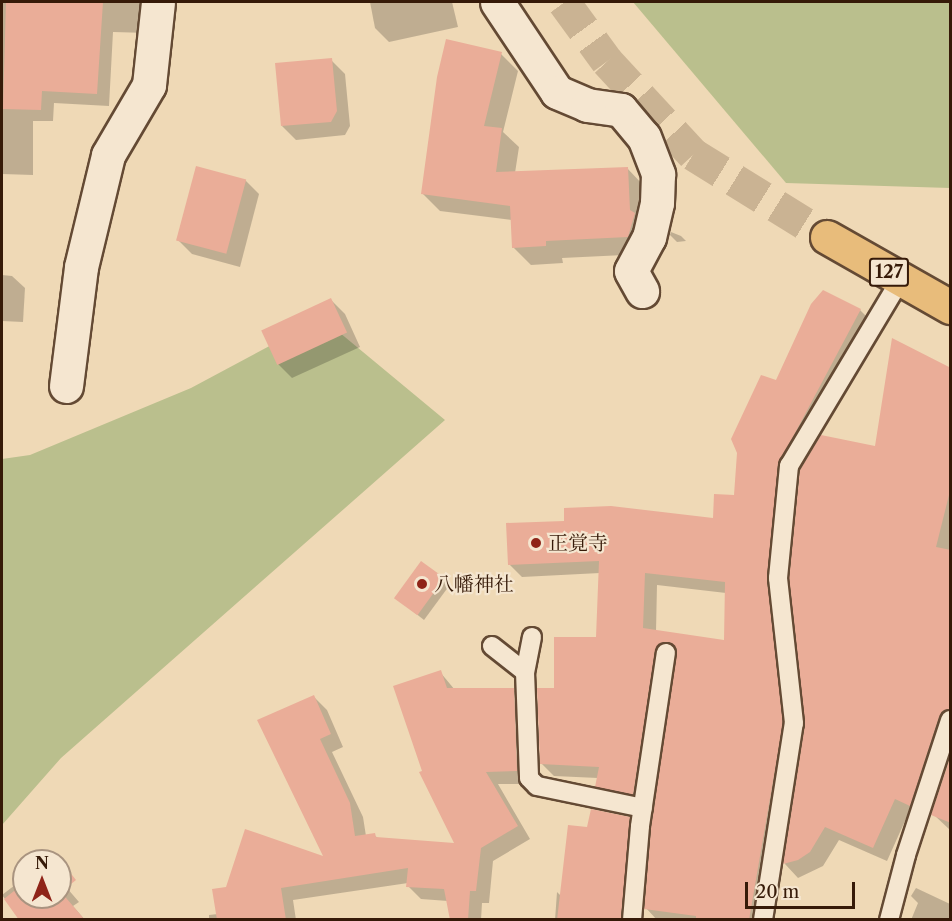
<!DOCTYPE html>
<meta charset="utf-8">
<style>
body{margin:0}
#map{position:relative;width:952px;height:921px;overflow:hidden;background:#efd9b6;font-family:"Libre Caslon Text","Noto Serif JP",serif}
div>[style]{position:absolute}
.green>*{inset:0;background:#babf8d}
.shadow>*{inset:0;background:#0003}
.building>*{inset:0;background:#eaad98;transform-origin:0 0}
.highway-tunnel>*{height:33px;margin-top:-16.5px;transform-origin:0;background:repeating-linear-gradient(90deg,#cab393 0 33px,transparent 0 49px)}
.roads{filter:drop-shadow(2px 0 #644a34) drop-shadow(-2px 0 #644a34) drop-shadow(0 2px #644a34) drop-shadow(0 -2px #644a34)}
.lane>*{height:18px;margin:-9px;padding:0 9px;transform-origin:9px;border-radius:9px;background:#f5e6d0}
.street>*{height:33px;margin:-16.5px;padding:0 16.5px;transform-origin:16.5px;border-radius:16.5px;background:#f5e6d0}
.highway>*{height:33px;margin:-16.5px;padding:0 16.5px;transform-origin:16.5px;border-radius:16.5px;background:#e8bc7b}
.dots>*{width:16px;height:16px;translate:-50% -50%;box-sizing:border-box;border:3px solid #f5e6d0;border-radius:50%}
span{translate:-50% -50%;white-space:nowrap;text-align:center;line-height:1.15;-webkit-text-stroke:4.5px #f5e6d0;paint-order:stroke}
.shield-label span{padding:2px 4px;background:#f5e6d0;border:2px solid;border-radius:4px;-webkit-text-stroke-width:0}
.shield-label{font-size:18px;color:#361a08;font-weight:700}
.poi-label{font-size:20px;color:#361a08}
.left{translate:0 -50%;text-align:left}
.frame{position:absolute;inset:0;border:3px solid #361a08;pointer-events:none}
.north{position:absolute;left:12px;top:849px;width:60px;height:60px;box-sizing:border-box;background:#f5e6d0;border:2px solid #a99480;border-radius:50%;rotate:0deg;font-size:16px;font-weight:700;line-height:24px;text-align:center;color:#361a08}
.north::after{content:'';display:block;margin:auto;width:21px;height:27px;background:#8f2418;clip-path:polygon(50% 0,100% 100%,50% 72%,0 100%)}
.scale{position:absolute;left:745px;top:882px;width:110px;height:27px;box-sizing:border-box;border:3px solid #361a08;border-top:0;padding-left:8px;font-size:18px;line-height:21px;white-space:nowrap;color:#361a08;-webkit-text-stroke:4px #f5e6d0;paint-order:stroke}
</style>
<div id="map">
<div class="green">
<div style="clip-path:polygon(633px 2px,950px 2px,950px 188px,786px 183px)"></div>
<div style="clip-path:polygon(322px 318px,445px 420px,61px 758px,2px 825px,2px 459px,30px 455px,191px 388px)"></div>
</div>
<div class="shadow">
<div style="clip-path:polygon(2px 2px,149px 2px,148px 33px,113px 32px,109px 106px,54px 103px,53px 121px,33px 121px,33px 175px,2px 174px)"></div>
<div style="clip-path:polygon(370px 2px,452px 2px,458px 27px,389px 42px,375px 28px)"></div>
<div style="clip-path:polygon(501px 54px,518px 71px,503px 132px,519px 147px,515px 173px,627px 168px,644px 186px,645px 254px,562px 258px,563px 263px,531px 265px,513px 247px,512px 220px,440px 211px,423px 194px)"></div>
<div style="clip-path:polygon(331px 60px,345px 74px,350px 126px,345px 135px,296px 140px,282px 126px)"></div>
<div style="clip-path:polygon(245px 180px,259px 194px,240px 267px,192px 254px,178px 240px)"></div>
<div style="clip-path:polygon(671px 232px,681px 236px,686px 241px,677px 242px,670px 235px)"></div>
<div style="clip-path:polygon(2px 275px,12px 276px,25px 288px,23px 322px,2px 321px)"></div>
<div style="clip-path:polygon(331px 300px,345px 314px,360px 347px,292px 378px,278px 364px)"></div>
<div style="clip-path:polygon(evenodd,860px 310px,873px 323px,790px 478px,779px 593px,795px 736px,763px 920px,657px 920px,646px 908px,679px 655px,674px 655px,646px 806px,609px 799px,597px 786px,598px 778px,554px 776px,541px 763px,555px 690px,598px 639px,600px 573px,522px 577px,509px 564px,714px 519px,735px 497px,777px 381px,860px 310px,657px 585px,726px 593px,726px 642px,656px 632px,657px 585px)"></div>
<div style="clip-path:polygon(950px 369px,950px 738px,924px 818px,909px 812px,887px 861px,839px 840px,823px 866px,798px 878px,785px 864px,807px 724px,876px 447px)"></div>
<div style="clip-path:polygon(443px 580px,449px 586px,424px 620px,395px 597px)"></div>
<div style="clip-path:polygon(440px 672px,455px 690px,514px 690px,527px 703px,530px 784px,498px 784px,530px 839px,493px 861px,489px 903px,482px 903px,481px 920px,451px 920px,448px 901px,421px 899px,408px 886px,408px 883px,293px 900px,296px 920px,209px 920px,209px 915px,218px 914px,326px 859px,314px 697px,327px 710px,343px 747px,332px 752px,363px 817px,366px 836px,374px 835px,379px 839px,457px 845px,424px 771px)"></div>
<div style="clip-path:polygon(950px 760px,950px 830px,933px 814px)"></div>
<div style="clip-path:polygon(629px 818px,643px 832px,635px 920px,555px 920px,557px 892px,561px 896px,589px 829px)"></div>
<div style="clip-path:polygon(24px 878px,24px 897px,60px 897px,60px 880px,79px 902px,73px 906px,85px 920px,21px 920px,2px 895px)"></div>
<div style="clip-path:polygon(916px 888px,950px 904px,950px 920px,911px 920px,918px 903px,911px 896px)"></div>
</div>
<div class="building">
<div style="clip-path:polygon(6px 2px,103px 2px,97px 94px,42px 91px,41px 110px,3px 109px)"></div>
<div style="clip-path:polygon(446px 39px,502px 52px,484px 126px,502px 128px,496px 172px,628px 167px,630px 210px,635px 213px,628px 237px,546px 241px,546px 246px,512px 248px,510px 206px,421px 194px,437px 77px)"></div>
<div style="clip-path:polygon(332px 58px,337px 111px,331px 122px,281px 126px,275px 63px)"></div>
<div style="left:196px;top:166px;width:52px;height:77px;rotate:15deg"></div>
<div style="clip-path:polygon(evenodd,823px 290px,861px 309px,778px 465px,767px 579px,783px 723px,749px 920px,696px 920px,696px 916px,644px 909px,651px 827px,677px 649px,667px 642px,661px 643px,655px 651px,633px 795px,595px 787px,599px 767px,540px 764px,537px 688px,554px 688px,554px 637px,596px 637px,599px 561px,508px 565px,506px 523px,564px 521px,564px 508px,611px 506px,713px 518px,714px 494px,734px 495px,737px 453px,731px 439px,761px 375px,776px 380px,811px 304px,823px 290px,645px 573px,725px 582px,724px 640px,643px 628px,645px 573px)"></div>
<div style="left:331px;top:298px;width:38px;height:77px;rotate:65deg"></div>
<div style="clip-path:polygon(892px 338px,951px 368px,951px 487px,936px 547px,951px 550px,951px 709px,943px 711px,939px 717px,910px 806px,895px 799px,873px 848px,825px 827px,810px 852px,798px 860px,783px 864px,805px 724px,789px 578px,800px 470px,821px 435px,875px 446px)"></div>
<div style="left:421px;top:561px;width:29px;height:46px;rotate:36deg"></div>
<div style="clip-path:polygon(441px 670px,447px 688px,514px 688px,517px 771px,486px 772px,518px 826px,481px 848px,476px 891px,470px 891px,468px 920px,450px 920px,444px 889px,406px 887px,408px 868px,281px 888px,286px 920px,217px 920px,212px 889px,226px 887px,245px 829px,323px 856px,257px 720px,314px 695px,331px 734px,320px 739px,350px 803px,355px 836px,375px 833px,376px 837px,454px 843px,419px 772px,422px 771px,393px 686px)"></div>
<div style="clip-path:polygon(951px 755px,951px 823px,931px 815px)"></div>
<div style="clip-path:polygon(591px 809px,630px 817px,621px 920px,557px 920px,568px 825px,587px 827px)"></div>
<div style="clip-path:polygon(58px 857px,76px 880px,61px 892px,85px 920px,19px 920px,4px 899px,24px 883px,24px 897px,60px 897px,60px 861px,52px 861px)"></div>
</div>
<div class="highway-tunnel">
<div style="left:564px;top:2px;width:73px;rotate:53.9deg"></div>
<div style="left:607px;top:61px;width:127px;rotate:47.2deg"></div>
<div style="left:693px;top:154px;width:158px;rotate:31.8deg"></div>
</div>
<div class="roads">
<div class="lane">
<div style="left:532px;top:637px;width:36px;rotate:101deg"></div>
<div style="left:525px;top:672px;width:106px;rotate:87.8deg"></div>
<div style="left:529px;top:778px;width:11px;rotate:45deg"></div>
<div style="left:537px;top:786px;width:108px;rotate:11.7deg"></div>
<div style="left:492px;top:646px;width:42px;rotate:38.2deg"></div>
<div style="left:632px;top:920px;width:94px;rotate:-85.1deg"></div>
<div style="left:640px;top:826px;width:175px;rotate:-81.5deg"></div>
<div style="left:763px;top:920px;width:199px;rotate:-81.1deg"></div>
<div style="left:794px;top:723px;width:146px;rotate:-96.3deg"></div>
<div style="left:778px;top:578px;width:113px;rotate:-84.4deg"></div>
<div style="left:789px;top:466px;width:218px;rotate:-59.1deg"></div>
<div style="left:889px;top:920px;width:67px;rotate:-75.3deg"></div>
<div style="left:906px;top:855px;width:142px;rotate:-71.9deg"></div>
</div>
<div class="street">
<div style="left:497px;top:2px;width:108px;rotate:56.3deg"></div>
<div style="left:557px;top:92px;width:33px;rotate:23deg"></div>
<div style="left:587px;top:105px;width:34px;rotate:8deg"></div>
<div style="left:621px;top:110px;width:35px;rotate:50deg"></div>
<div style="left:644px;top:137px;width:40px;rotate:69deg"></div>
<div style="left:658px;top:174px;width:29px;rotate:92deg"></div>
<div style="left:657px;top:203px;width:35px;rotate:103deg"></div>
<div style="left:649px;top:237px;width:38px;rotate:118deg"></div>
<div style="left:631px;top:271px;width:23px;rotate:61deg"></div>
<div style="left:66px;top:386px;width:120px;rotate:-82.8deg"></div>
<div style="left:81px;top:267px;width:115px;rotate:-76.4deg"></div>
<div style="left:108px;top:155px;width:81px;rotate:-59.6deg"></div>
<div style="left:149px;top:85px;width:83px;rotate:-83.8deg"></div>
</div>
<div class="highway">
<div style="left:827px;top:237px;width:142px;rotate:29.6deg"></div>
</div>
</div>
<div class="dots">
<div style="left:536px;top:543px;background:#8f2418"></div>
<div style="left:422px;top:584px;background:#8f2418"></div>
</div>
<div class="shield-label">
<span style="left:889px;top:272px">127</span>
</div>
<div class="poi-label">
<span class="left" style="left:548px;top:543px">正覚寺</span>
<span class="left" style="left:434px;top:584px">八幡神社</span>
</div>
<div class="frame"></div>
<div class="north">N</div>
<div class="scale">20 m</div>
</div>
